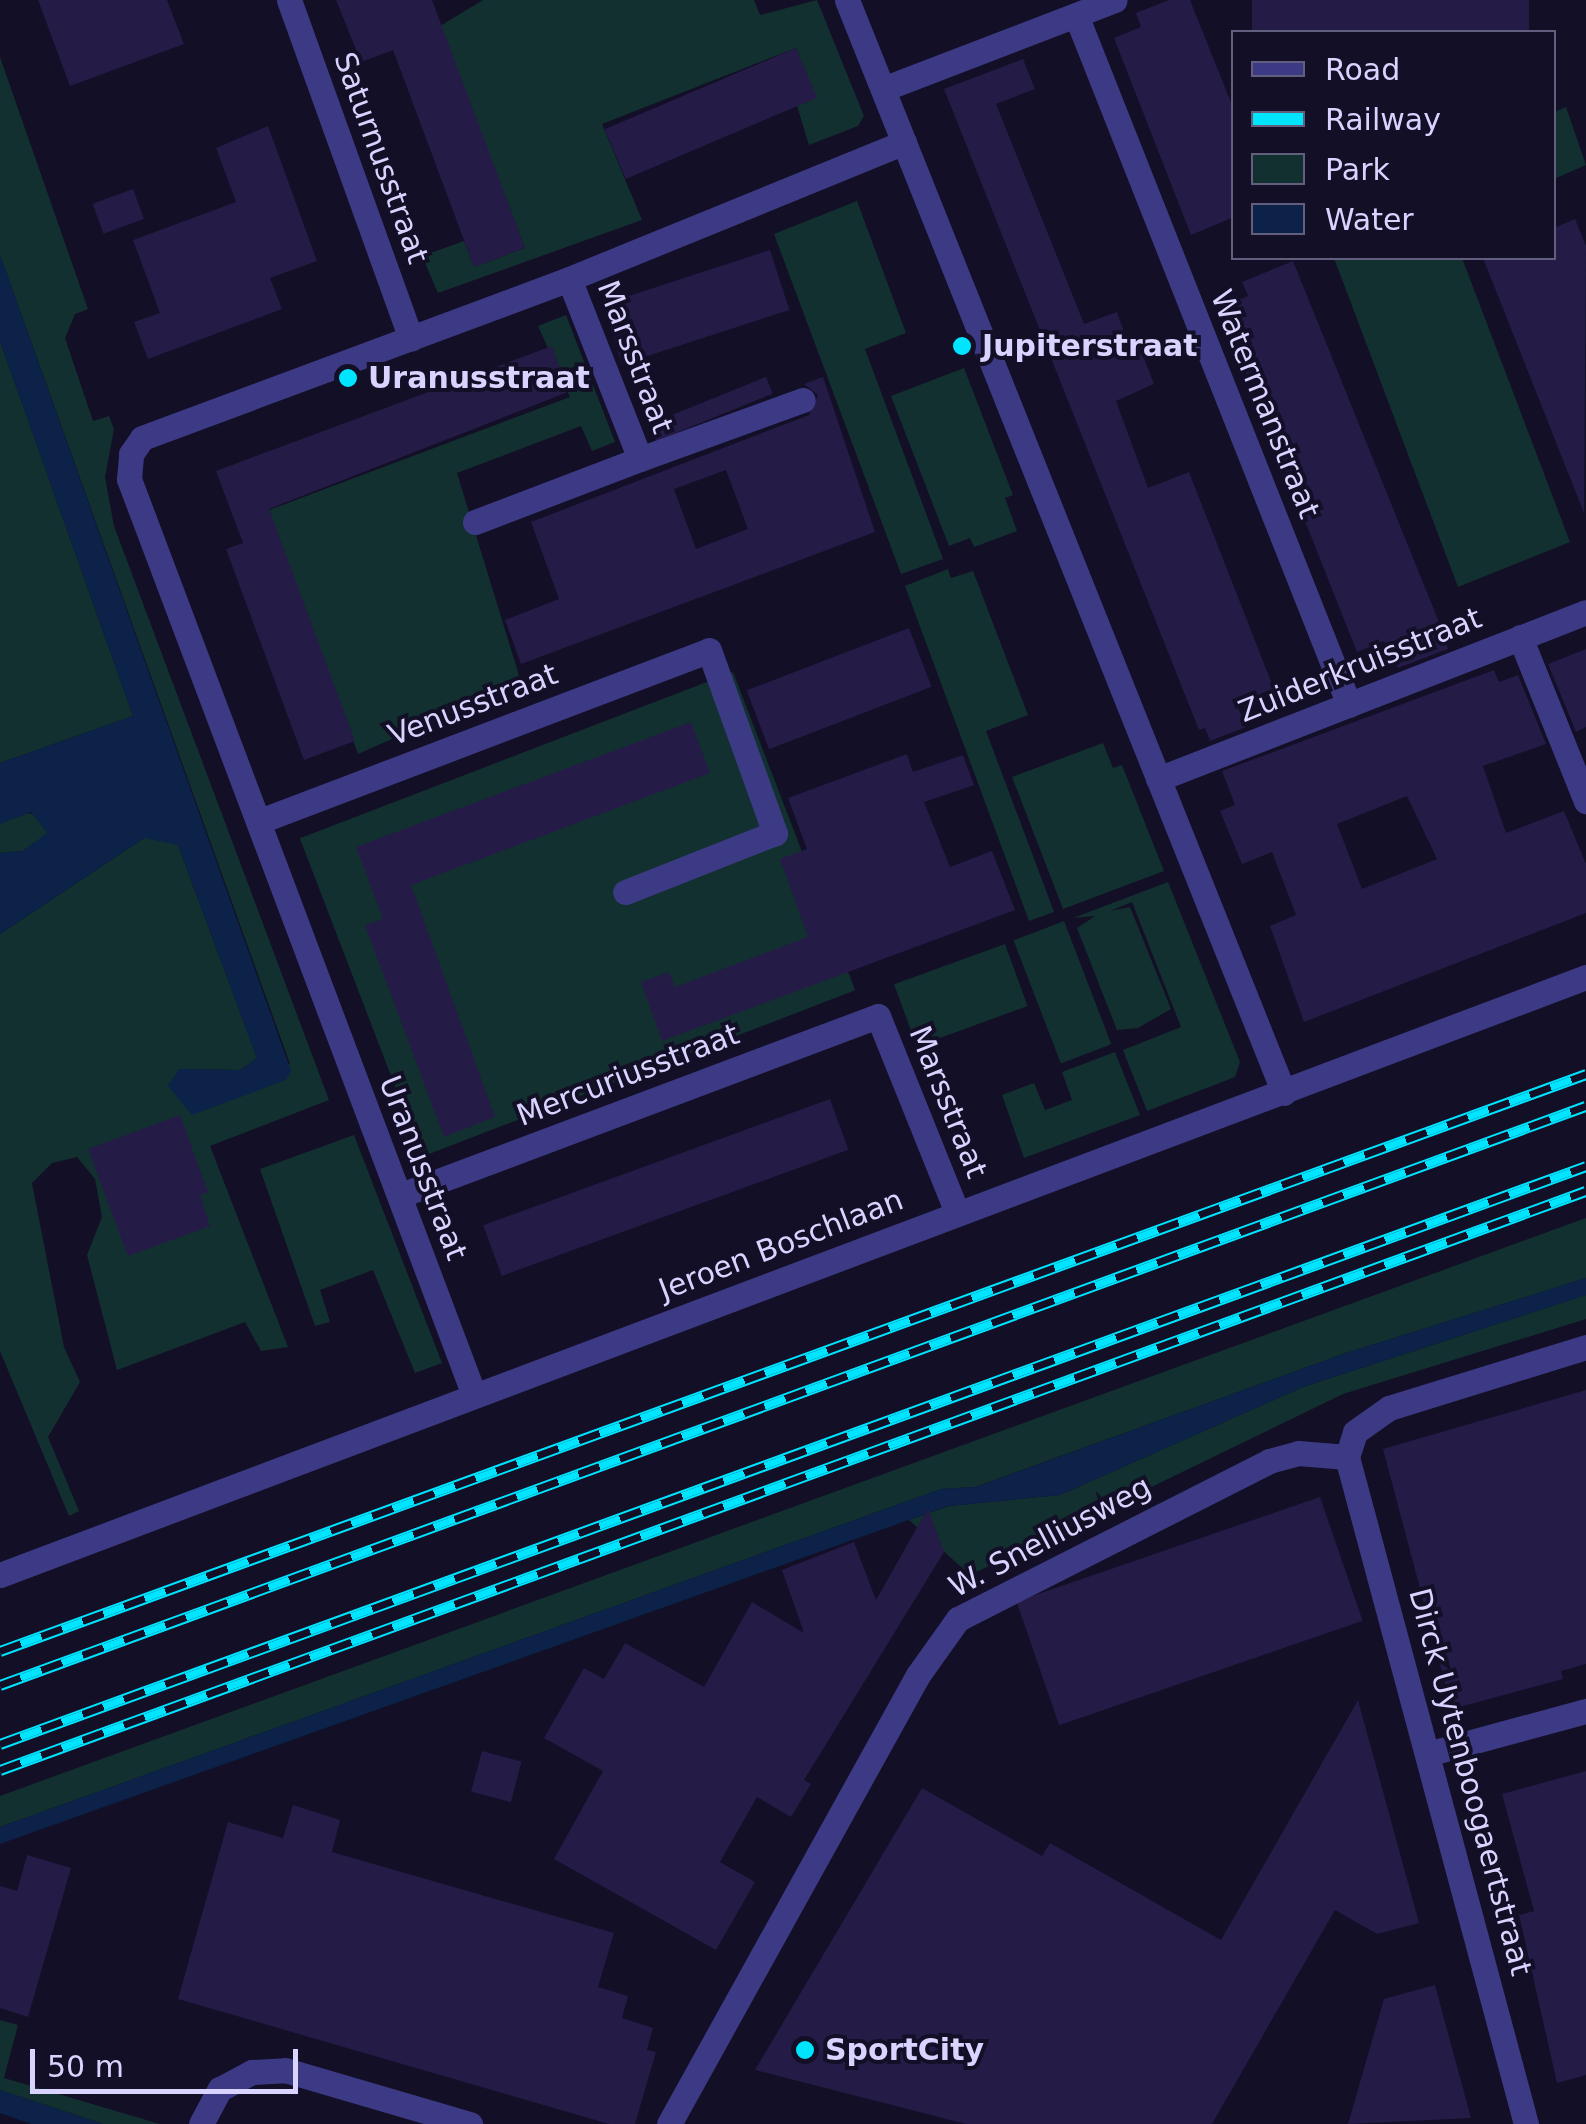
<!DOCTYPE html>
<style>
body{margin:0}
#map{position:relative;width:1586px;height:2124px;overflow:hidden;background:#130f26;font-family:"DejaVu Sans",sans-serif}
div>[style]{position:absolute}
.green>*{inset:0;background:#12302f;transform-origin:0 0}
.water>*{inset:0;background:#0c2248}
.building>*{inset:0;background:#241b47;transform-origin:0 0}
.minor>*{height:25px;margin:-12.5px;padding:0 12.5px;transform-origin:12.5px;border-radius:12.5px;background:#3d3a85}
.tertiary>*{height:25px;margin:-12.5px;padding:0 12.5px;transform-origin:12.5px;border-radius:12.5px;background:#3d3a85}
.rail>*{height:11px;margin-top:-5.5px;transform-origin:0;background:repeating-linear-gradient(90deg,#130f26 0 22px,#00e5ff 0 44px);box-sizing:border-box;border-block:2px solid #00e5ff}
.dots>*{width:28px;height:28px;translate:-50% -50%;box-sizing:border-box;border:5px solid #130f26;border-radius:50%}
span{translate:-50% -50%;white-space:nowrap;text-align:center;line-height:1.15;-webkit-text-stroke:8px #130f26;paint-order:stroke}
.street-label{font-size:30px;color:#d9d4ff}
.poi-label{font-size:30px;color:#d9d4ff;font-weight:700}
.left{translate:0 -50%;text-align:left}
.legend{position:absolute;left:1231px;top:30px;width:325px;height:230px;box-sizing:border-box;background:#130f26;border:2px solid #625e7d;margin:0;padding:12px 18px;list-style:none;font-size:30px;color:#d9d4ff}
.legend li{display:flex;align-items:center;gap:20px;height:50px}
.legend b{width:50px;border:2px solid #625e7d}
.scale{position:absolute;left:30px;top:2049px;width:268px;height:45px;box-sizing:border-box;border:5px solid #d9d4ff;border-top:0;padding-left:12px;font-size:30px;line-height:35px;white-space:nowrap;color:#d9d4ff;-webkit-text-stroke:8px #130f26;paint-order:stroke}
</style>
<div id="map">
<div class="green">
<div style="clip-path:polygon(483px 0,754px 0,760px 15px,817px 0,864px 116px,858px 126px,809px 145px,797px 106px,816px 98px,796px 48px,602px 124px,642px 220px,438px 293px,422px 256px,464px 241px,474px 267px,525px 248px,440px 26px)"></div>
<div style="clip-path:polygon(0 57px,88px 309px,75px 314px,65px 338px,93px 421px,109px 416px,114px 429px,105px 477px,114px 526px,329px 1100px,210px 1146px,288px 1347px,261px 1351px,245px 1322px,117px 1370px,87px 1255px,102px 1217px,95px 1179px,77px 1157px,52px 1163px,32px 1183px,64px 1347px,80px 1382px,48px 1437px,79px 1511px,69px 1516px,0 1351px,0 934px,144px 838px,163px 836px,178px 845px,257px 1058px,240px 1070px,180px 1069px,168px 1086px,290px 1064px,0 255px)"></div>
<div style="clip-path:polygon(1566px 107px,1586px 165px,1554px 179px,1554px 112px)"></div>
<div style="clip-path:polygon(857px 201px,906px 333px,865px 349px,943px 559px,901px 574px,774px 234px)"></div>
<div style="clip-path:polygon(1334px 258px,1462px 258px,1570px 542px,1458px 587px)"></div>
<div style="clip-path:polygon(566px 315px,615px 442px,592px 451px,581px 426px,457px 473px,521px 682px,358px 754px,269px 510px,570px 397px,538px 326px)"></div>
<div style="clip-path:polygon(0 341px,133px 716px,0 763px)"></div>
<div style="clip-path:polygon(964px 368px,1013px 495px,1005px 498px,1017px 531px,974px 547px,970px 538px,949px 546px,891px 396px)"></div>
<div style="clip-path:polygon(948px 569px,951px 578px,973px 571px,1028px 715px,986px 731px,1054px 912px,1029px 921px,905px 586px)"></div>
<div style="left:733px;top:672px;width:341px;height:464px;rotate:69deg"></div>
<div style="clip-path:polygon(1103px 743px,1113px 768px,1122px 765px,1164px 871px,1063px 909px,1012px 777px)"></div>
<div style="clip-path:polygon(22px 813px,40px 814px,47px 834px,23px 851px,0 853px,0 823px)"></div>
<div style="clip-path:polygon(1168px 882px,1240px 1062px,1235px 1077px,1147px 1111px,1123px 1050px,1181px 1027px,1132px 902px,1110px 911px,1130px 907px,1171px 1009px,1138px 1028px,1117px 1030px,1077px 928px,1095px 916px,1073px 918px)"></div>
<div style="left:1064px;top:921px;width:132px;height:54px;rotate:69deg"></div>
<div style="left:1005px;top:944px;width:66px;height:118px;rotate:70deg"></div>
<div style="clip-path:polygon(1115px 1052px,1140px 1115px,1024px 1158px,1002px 1095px,1034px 1083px,1045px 1110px,1072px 1100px,1062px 1072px)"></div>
<div style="clip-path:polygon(354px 1135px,442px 1363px,415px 1373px,373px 1270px,320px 1290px,330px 1322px,315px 1326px,260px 1169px)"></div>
<div style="clip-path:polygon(1586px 1218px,1586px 1278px,1346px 1353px,975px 1487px,941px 1489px,0 1827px,0 1796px)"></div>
<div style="clip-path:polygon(1586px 1295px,1586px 1319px,1343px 1394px,970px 1575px,909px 1520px,949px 1506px,1060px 1495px,1303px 1387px)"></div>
<div style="clip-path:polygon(0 2020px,18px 2025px,4px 2078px,160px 2124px,103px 2124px,0 2090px)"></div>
</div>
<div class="water">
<div style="clip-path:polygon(0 255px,291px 1071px,286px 1080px,192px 1115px,168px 1086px,179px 1069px,240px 1070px,257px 1058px,178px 845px,144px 838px,0 934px,0 853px,23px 851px,47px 833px,31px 812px,0 824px,0 763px,133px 716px,0 341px)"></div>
<div style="clip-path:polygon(1586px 1278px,1586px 1295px,1303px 1387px,1060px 1495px,948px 1506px,0 1844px,0 1827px,941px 1489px,976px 1487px,1346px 1353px)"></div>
<div style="clip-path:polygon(0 2090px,36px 2102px,103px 2124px,32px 2124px,0 2113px)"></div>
</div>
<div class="building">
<div style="clip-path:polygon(38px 0,167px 0,184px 44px,70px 86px)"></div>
<div style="clip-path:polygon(336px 0,432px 0,525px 248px,474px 267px,393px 50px,361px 62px)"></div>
<div style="clip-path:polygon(1169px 0,1190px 0,1234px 110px,1234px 217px,1191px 235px,1114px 38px,1141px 27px,1136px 13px)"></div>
<div style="left:1252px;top:0;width:277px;height:35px"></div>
<div style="left:796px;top:48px;width:54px;height:208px;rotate:67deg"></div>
<div style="clip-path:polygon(1023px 59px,1035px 89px,996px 104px,1084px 324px,1117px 312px,1128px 343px,1137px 340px,1144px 358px,1154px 384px,1116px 401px,1148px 488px,1189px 472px,1274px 689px,1237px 705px,1246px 727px,1210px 741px,1205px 728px,1199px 730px,944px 89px)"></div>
<div style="clip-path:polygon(268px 126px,317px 261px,270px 278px,282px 309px,148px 359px,134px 322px,160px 313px,133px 240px,236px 202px,216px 148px)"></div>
<div style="left:133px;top:189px;width:32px;height:43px;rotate:70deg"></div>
<div style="clip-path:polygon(1575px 219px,1586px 246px,1584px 513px,1483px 258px,1554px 258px,1554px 228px)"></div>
<div style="left:770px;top:250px;width:63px;height:176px;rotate:72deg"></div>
<div style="clip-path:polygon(1293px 261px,1443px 632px,1448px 649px,1398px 668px,1384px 641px,1357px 652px,1220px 307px,1248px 296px,1242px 282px)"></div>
<div style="clip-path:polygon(552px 346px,568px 392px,269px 509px,355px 741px,304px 760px,226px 549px,243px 543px,216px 471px)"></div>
<div style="left:766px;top:377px;width:18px;height:126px;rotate:68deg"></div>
<div style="clip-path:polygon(evenodd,823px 377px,875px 532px,521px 664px,505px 620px,559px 599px,531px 522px,809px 415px,818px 395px,804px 384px,823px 377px,726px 470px,748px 529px,696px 549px,674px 489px,726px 470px)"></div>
<div style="left:909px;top:628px;width:63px;height:174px;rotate:69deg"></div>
<div style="clip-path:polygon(1586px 649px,1586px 727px,1576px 732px,1548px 664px)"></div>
<div style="clip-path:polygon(evenodd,1494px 670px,1499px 682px,1518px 675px,1546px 744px,1483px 766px,1506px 833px,1564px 811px,1586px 864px,1586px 913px,1304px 1022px,1270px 926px,1296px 915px,1272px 852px,1242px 864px,1220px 811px,1235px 805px,1222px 771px,1494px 670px,1407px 796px,1437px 859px,1362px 889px,1337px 824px,1407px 796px)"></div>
<div style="clip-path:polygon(691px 722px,710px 773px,411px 885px,495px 1117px,444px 1137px,365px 925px,383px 919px,356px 847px)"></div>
<div style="clip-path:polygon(907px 754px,913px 772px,963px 755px,974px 785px,924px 802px,950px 867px,992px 851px,1015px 910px,662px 1041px,641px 982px,669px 972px,675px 987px,808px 937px,780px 859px,807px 849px,788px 798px)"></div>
<div style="left:830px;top:1099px;width:54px;height:369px;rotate:70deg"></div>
<div style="clip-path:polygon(180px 1115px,208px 1192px,200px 1195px,210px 1226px,128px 1256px,88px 1149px)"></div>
<div style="clip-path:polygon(1586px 1390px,1586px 1664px,1561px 1671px,1563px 1679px,1452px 1709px,1383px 1449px)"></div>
<div style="left:1320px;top:1497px;width:131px;height:321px;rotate:71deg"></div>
<div style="clip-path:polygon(928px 1508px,944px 1552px,804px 1780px,811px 1784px,791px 1817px,757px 1797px,720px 1862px,755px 1882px,716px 1950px,554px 1859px,603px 1771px,544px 1738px,584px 1668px,604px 1679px,625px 1643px,704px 1687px,752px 1602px,804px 1633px,782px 1570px,854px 1542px,876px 1600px)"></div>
<div style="clip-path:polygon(1358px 1700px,1419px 1923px,1377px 1934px,1335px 1910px,1212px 2124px,966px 2124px,755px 2070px,922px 1788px,1042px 1856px,1050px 1843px,1221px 1940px)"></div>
<div style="left:482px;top:1751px;width:41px;height:42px;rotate:15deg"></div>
<div style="clip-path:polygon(1586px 1771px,1586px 2075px,1557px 2083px,1519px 1915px,1534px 1911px,1502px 1794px)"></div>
<div style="clip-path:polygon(293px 1805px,340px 1820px,332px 1852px,614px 1933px,598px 1987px,628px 1996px,622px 2018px,653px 2028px,647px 2050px,656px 2052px,635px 2124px,609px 2124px,178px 1999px,228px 1822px,283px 1838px)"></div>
<div style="clip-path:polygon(27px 1855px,71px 1868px,28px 2017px,0 2008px,0 1886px,17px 1891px)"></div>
<div style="clip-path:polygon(1435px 1985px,1471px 2118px,1348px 2124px,1384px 1999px)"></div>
</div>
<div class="minor">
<div style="left:289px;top:0;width:360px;rotate:70.2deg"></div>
<div style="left:847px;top:0;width:1177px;rotate:68.21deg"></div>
<div style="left:1076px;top:15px;width:742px;rotate:68.41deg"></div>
<div style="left:883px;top:89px;width:248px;rotate:-21deg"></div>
<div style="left:640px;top:459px;width:173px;rotate:-19.9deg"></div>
<div style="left:475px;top:522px;width:177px;rotate:-20.9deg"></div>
<div style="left:640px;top:459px;width:193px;rotate:-111.5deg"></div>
<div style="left:1520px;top:637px;width:177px;rotate:68.1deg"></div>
<div style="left:1158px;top:779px;width:459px;rotate:-21.3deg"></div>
<div style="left:260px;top:821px;width:480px;rotate:-20.8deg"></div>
<div style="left:709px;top:650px;width:195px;rotate:70.2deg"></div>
<div style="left:775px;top:833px;width:161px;rotate:158.5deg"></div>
<div style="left:401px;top:1195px;width:509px;rotate:-20.57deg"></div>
<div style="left:878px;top:1016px;width:212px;rotate:68.1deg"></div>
<div style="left:474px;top:1395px;width:979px;rotate:-110.64deg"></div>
<div style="left:129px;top:479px;width:25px;rotate:-85deg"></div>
<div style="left:131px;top:454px;width:19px;rotate:-55deg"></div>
<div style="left:142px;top:438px;width:456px;rotate:-20.4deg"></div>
<div style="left:569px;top:279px;width:362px;rotate:-22.2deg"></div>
<div style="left:1347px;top:1457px;width:691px;rotate:74.98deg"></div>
<div style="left:1347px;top:1457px;width:26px;rotate:-72deg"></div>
<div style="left:1355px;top:1432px;width:42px;rotate:-35.2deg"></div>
<div style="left:1389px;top:1408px;width:206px;rotate:-17.2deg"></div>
<div style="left:0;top:1575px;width:1695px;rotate:-20.66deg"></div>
<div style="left:1431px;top:1753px;width:161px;rotate:-15.2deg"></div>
<div style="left:669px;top:2124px;width:513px;rotate:-60.99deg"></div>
<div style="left:918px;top:1675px;width:69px;rotate:-54.5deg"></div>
<div style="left:958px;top:1619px;width:349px;rotate:-26.9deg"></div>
<div style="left:1269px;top:1461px;width:30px;rotate:-15deg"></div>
<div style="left:1298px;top:1453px;width:49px;rotate:4.7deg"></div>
</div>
<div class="tertiary">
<div style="left:201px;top:2124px;width:40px;rotate:-62deg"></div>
<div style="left:220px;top:2089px;width:36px;rotate:-28deg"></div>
<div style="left:252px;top:2072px;width:33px;rotate:-3deg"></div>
<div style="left:285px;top:2070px;width:193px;rotate:16.3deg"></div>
</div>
<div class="rail">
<div style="left:0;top:1651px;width:1688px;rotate:-19.99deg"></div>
<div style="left:0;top:1685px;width:1688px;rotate:-20.06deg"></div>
<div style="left:0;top:1744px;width:1688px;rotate:-20.02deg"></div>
<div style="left:0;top:1770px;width:1688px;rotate:-20.06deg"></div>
</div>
<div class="dots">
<div style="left:962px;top:346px;background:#00e5ff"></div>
<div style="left:348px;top:378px;background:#00e5ff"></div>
<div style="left:805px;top:2050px;background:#00e5ff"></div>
</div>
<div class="street-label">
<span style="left:381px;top:158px;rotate:70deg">Saturnusstraat</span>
<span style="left:635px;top:357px;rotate:69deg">Marsstraat</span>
<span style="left:1265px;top:404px;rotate:68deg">Watermanstraat</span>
<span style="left:1360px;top:665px;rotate:-22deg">Zuiderkruisstraat</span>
<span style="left:473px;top:705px;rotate:-21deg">Venusstraat</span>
<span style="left:628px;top:1075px;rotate:-21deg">Mercuriusstraat</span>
<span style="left:948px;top:1102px;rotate:68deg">Marsstraat</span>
<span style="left:423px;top:1168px;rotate:69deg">Uranusstraat</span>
<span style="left:781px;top:1245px;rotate:-21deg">Jeroen Boschlaan</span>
<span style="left:1050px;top:1537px;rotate:-28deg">W. Snelliusweg</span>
<span style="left:1470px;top:1782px;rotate:75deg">Dirck Uytenboogaertstraat</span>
</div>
<div class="poi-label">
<span class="left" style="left:982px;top:346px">Jupiterstraat</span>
<span class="left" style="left:368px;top:378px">Uranusstraat</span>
<span class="left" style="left:825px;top:2050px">SportCity</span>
</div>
<ul class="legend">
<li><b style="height:12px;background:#3d3a85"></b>Road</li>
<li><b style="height:12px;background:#00e5ff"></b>Railway</li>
<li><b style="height:28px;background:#12302f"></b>Park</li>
<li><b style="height:28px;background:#0c2248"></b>Water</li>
</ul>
<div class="scale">50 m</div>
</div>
